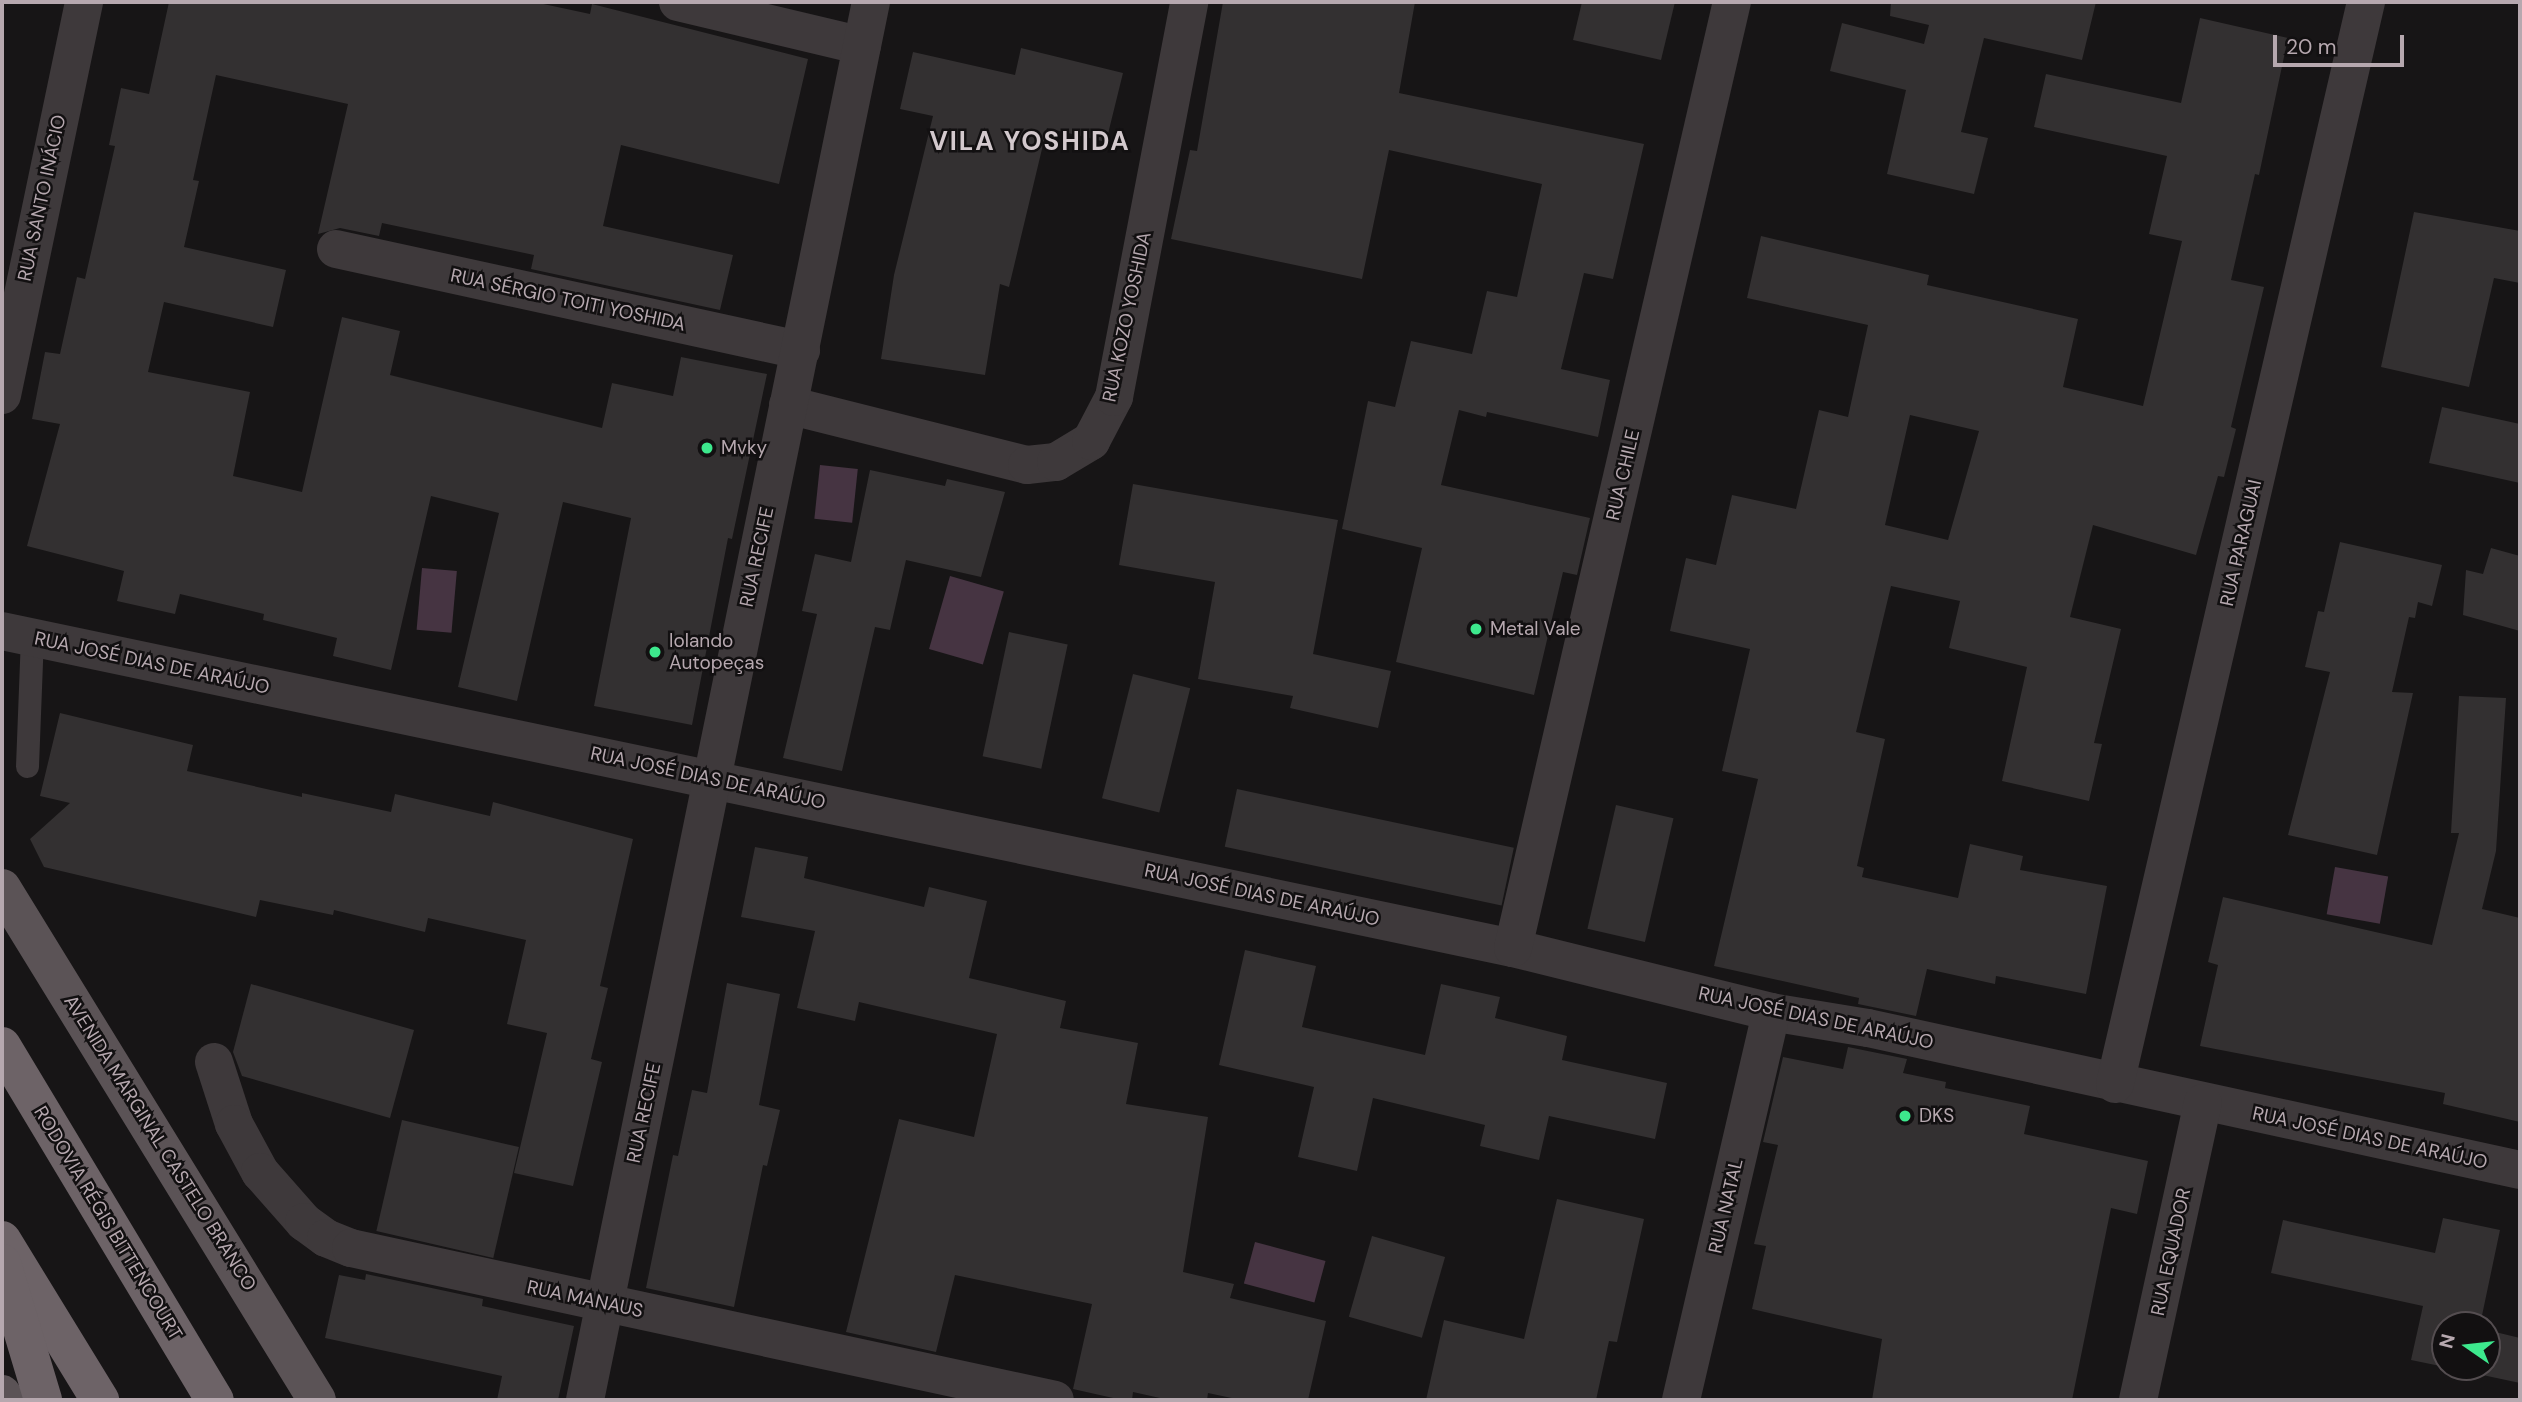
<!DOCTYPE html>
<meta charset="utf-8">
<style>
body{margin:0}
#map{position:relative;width:2522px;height:1402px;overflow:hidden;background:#171516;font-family:"DM Sans",sans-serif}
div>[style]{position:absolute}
.water>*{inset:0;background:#463442;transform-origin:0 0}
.building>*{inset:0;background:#333031;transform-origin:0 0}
.lane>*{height:23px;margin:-11.5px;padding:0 11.5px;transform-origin:11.5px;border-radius:11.5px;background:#3e393b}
.street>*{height:38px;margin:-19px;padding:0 19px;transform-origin:19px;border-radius:19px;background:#3e393b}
.primary>*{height:38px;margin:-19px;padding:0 19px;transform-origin:19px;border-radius:19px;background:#5b5356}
.highway>*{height:38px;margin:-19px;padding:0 19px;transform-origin:19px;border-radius:19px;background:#6d6367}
.dots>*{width:19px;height:19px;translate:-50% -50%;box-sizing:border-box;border:4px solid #121011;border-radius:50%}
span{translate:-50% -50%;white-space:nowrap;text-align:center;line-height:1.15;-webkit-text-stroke:5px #121011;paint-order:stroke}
.street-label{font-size:19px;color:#b6a8af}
.poi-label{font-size:19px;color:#b6a8af}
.left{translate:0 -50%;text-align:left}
.district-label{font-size:26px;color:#d3c9cd;font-weight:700;letter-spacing:2px}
.frame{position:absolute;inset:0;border:4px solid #b6a8af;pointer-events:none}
.north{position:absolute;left:2431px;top:1311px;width:70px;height:70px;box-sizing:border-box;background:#121011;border:2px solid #544d50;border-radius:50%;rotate:284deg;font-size:19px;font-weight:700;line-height:28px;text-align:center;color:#b6a8af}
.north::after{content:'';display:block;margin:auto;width:24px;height:32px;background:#3de88d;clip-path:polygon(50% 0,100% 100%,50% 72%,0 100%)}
.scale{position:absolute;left:2273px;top:35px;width:131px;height:32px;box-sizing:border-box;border:4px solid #b6a8af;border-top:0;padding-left:9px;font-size:21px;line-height:24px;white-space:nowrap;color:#b6a8af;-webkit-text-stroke:5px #121011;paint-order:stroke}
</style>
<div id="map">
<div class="water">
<div style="left:820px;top:465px;width:38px;height:54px;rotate:6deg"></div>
<div style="left:422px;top:568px;width:35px;height:62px;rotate:5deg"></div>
<div style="left:950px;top:576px;width:56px;height:76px;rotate:16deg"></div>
<div style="left:2335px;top:867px;width:54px;height:48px;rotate:10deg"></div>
<div style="left:1255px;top:1242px;width:73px;height:43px;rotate:15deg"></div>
</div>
<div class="building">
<div style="clip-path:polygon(169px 2px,534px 2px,590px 14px,592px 4px,808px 59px,779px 184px,621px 145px,603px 226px,733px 255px,720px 310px,531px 269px,534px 255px,382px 223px,379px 236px,340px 228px,318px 234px,348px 104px,216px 75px,193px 180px,199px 181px,184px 247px,286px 270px,273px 327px,164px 302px,148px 372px,250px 392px,233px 476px,302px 492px,342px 317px,400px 331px,390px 375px,602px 428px,612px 383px,673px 396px,681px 357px,767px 374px,732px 539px,728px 538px,692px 725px,594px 706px,631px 518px,563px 502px,517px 701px,458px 687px,499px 513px,431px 496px,391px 670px,333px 656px,337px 638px,263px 620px,264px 614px,180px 594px,175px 614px,117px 601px,124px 571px,27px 546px,60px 424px,32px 419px,45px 352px,60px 354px,77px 277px,85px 279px,115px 146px,109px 145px,121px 88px,149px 94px)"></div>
<div style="clip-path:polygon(1223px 2px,1415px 2px,1399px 93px,1644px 144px,1613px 279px,1584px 273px,1561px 369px,1610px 380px,1598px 437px,1487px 412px,1486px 417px,1459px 410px,1441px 485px,1590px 518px,1577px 575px,1563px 572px,1534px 695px,1396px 662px,1422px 548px,1342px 529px,1368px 401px,1395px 407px,1411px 341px,1472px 354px,1487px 291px,1517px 297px,1542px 184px,1389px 150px,1362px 279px,1171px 239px,1190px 150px,1197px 151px)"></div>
<div style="clip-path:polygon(1582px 2px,1675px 2px,1661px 60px,1573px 40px)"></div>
<div style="clip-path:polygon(1891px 2px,2096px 2px,2082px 60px,1984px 38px,1961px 132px,1988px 138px,1974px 194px,1887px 174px,1906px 90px,1830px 71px,1842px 23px,1924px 44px,1929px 25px,1890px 16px)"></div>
<div style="clip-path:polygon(evenodd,2200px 18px,2288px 38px,2259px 175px,2255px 174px,2231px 280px,2264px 287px,2231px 427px,2236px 429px,2224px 477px,2218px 476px,2196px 555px,2093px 525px,2070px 617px,2121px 629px,2094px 743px,2102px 744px,2089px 801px,2002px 781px,2027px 667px,1949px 648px,1960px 601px,1891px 586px,1856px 732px,1885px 739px,1857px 866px,1864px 868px,1862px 877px,1958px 898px,1970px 844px,2023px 856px,2020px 870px,2107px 886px,2086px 994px,1996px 976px,1995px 984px,1927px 969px,1916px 1016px,1858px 1004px,1859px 998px,1714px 966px,1758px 779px,1722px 771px,1750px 649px,1670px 631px,1686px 558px,1716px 565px,1732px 495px,1796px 509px,1819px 410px,1848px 417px,1868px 325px,1747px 298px,1761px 236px,1929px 275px,1927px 285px,2078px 319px,2063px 387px,2143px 406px,2182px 241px,2149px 234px,2167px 156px,2034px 127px,2046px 74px,2181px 103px,2200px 18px,1910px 415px,1979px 431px,1948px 540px,1885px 525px,1910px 415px)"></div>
<div style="clip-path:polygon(1021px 48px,1123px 73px,1106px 142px,1047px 128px,1009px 287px,1000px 284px,985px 375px,881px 359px,894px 275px,933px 116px,900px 109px,913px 52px,1015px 75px)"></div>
<div style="clip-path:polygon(2414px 212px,2520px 231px,2520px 283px,2494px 278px,2469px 387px,2381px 367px)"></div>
<div style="clip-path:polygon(2442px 407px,2520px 424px,2520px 483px,2429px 463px)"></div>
<div style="clip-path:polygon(870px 470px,945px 486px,947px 479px,1005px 492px,981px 577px,906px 560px,890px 630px,875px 627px,842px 771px,783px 758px,817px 614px,802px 611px,815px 554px,851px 562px)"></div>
<div style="clip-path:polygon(1133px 484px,1338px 520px,1313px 654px,1391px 671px,1378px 728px,1290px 708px,1293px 696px,1198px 679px,1215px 582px,1119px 565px)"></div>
<div style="clip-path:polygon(2340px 542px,2442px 565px,2432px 606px,2418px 602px,2415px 618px,2409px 617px,2392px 692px,2413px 693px,2377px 855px,2288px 835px,2330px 672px,2305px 667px,2318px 611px,2324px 612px)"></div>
<div style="clip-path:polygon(2491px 548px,2520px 556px,2520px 631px,2463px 615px,2466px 570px,2483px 574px)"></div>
<div style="left:1009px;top:632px;width:60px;height:127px;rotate:12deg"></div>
<div style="left:1133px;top:674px;width:59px;height:128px;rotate:14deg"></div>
<div style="clip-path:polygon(2459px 696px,2506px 698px,2496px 851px,2482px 909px,2520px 918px,2520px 1122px,2443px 1104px,2445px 1093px,2200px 1046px,2218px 965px,2208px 962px,2223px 897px,2432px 945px,2459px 833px,2451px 833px)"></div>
<div style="clip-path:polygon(60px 713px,193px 745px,187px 771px,302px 797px,302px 793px,391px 812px,395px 794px,490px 816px,493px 802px,633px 839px,600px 986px,608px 988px,591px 1059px,602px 1062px,573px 1186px,514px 1173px,547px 1033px,507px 1024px,526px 940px,428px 918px,425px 932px,334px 910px,333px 915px,260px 900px,256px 917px,44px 867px,30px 839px,70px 803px,40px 796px)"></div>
<div style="left:1237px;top:789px;width:283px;height:59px;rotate:12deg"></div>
<div style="left:1616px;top:805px;width:59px;height:127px;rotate:13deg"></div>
<div style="clip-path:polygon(755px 847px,808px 857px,804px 878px,924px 907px,929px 887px,987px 901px,969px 978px,1066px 1001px,1060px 1028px,1138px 1043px,1126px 1104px,1208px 1117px,1183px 1272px,1234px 1284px,1230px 1298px,1326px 1321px,1308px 1400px,1241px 1400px,1208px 1393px,1207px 1400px,1169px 1400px,1133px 1392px,1132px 1400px,1122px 1400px,1073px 1389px,1092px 1304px,955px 1275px,936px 1352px,846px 1332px,899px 1119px,974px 1137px,997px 1034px,859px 1002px,855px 1021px,797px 1008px,815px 931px,741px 917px)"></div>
<div style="clip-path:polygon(1245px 950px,1316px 966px,1302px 1027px,1425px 1055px,1441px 984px,1500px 997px,1495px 1018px,1567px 1036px,1562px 1060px,1667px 1083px,1655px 1139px,1549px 1116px,1539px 1160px,1480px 1146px,1485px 1125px,1373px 1098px,1357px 1171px,1298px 1157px,1314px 1087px,1219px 1065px)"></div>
<div style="clip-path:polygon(727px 983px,780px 994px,759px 1105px,780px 1110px,767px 1166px,763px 1165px,734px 1307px,646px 1288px,673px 1155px,678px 1156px,692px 1090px,707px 1093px)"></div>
<div style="clip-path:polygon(251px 984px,414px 1030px,390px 1118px,242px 1076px,233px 1052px)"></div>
<div style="clip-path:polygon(1848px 1047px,1907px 1059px,1903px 1073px,1946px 1082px,1945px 1088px,2030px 1106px,2024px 1134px,2148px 1161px,2137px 1214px,2111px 1208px,2072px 1400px,1872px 1400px,1882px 1339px,1752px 1309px,1766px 1246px,1754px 1244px,1778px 1145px,1763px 1142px,1783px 1057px,1843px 1069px)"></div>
<div style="left:402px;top:1120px;width:120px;height:114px;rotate:13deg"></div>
<div style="clip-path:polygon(1557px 1199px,1644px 1219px,1617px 1342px,1609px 1341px,1596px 1400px,1426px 1400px,1444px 1320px,1524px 1339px)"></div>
<div style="clip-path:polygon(2443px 1218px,2500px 1230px,2480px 1325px,2445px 1325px,2445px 1367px,2411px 1360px,2423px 1306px,2271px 1273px,2283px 1220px,2435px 1253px)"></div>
<div style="left:1372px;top:1236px;width:76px;height:84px;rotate:16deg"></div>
<div style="clip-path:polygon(366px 1274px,483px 1299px,482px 1306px,574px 1326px,558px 1400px,497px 1400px,502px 1376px,325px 1338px,339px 1275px,365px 1280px)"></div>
<div style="clip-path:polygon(2487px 1330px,2520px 1338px,2520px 1383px,2445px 1367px,2487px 1367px)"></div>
</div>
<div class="lane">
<div style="left:27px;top:766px;width:128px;rotate:-87.8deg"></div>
</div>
<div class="street">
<div style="left:678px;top:2px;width:189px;rotate:13.4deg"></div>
<div style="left:336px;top:249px;width:476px;rotate:12.3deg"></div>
<div style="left:2px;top:395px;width:401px;rotate:-78.2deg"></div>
<div style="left:788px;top:405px;width:246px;rotate:14.1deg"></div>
<div style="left:1027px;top:465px;width:29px;rotate:-6deg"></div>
<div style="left:1056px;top:462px;width:41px;rotate:-31deg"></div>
<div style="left:1091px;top:441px;width:50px;rotate:-62.4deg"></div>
<div style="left:1114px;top:397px;width:402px;rotate:-79.2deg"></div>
<div style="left:2px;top:631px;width:1544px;rotate:11.85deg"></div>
<div style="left:1513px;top:948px;width:266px;rotate:13.9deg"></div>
<div style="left:1771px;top:1012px;width:98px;rotate:9.4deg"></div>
<div style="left:1868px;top:1028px;width:667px;rotate:12.29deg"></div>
<div style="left:1513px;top:948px;width:971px;rotate:-76.97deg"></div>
<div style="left:214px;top:1062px;width:65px;rotate:72.1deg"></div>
<div style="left:234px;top:1124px;width:55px;rotate:61.6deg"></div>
<div style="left:260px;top:1172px;width:67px;rotate:48.7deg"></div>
<div style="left:304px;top:1222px;width:27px;rotate:36deg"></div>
<div style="left:326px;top:1238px;width:27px;rotate:22deg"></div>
<div style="left:351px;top:1248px;width:720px;rotate:12.18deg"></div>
<div style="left:2115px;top:1084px;width:1111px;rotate:-76.94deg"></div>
<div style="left:585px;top:1400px;width:1427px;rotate:-78.44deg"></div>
<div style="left:1681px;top:1400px;width:398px;rotate:-76.9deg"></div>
<div style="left:2138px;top:1400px;width:304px;rotate:-77.7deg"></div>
</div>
<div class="primary">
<div style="left:2px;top:888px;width:601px;rotate:58.4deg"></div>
<div style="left:2px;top:1394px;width:7px;rotate:56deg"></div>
</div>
<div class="highway">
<div style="left:2px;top:1046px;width:413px;rotate:59deg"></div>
<div style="left:2px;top:1240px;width:188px;rotate:58.5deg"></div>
<div style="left:2px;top:1263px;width:143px;rotate:73.3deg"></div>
</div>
<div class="dots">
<div style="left:707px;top:448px;background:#3de88d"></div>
<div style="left:1476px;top:629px;background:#3de88d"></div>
<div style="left:655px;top:652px;background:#3de88d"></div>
<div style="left:1905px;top:1116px;background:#3de88d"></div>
</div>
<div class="street-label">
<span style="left:42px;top:198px;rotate:-78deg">RUA SANTO INÁCIO</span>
<span style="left:568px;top:300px;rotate:12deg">RUA SÉRGIO TOITI YOSHIDA</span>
<span style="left:1127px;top:317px;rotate:-78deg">RUA KOZO YOSHIDA</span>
<span style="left:1623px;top:475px;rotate:-77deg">RUA CHILE</span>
<span style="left:2241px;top:543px;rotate:-77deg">RUA PARAGUAI</span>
<span style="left:757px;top:557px;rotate:-78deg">RUA RECIFE</span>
<span style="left:152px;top:663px;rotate:12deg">RUA JOSÉ DIAS DE ARAÚJO</span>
<span style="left:708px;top:778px;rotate:12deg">RUA JOSÉ DIAS DE ARAÚJO</span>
<span style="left:1262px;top:895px;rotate:12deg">RUA JOSÉ DIAS DE ARAÚJO</span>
<span style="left:1816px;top:1018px;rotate:12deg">RUA JOSÉ DIAS DE ARAÚJO</span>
<span style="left:644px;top:1113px;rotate:-78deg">RUA RECIFE</span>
<span style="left:2370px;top:1138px;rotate:12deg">RUA JOSÉ DIAS DE ARAÚJO</span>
<span style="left:160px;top:1143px;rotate:58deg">AVENIDA MARGINAL CASTELO BRANCO</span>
<span style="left:1726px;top:1206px;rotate:-77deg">RUA NATAL</span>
<span style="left:108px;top:1223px;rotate:59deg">RODOVIA RÉGIS BITTENCOURT</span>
<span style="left:2171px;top:1252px;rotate:-78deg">RUA EQUADOR</span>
<span style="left:585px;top:1299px;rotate:12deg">RUA MANAUS</span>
</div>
<div class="poi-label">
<span class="left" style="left:721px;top:448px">Mvky</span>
<span class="left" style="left:1490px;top:629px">Metal Vale</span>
<span class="left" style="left:669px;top:652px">Iolando<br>Autopeças</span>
<span class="left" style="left:1919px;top:1116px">DKS</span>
</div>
<div class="district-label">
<span style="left:1030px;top:142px">VILA YOSHIDA</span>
</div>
<div class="frame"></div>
<div class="north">N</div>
<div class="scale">20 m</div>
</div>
